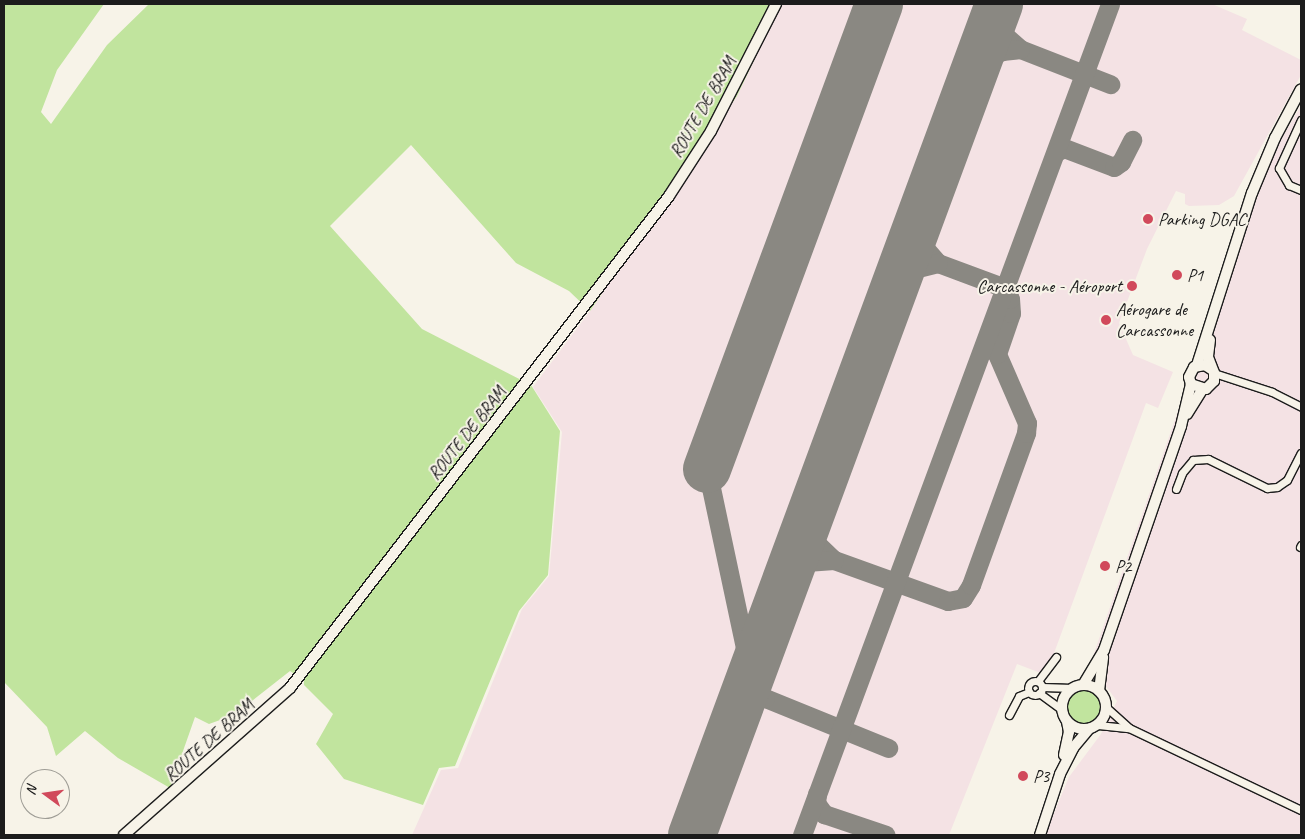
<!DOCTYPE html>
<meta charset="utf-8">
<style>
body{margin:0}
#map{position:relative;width:1305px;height:839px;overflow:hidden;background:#f7f3e8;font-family:Caveat,sans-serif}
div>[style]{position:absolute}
.built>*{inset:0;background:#f4e2e4}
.green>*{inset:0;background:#c1e49e}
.round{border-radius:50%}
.taxiway>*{height:19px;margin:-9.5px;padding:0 9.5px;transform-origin:9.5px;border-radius:9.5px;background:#8a8882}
.runway>*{height:48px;margin:-24px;padding:0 24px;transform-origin:24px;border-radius:24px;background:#8a8882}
.roads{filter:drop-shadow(1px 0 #1c1c1c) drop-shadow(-1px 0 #1c1c1c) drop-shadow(0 1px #1c1c1c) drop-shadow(0 -1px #1c1c1c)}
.minor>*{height:7px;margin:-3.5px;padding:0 3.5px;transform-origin:3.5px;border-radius:3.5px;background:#f7f3e8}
.minor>.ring{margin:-3.5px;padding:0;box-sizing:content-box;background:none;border:7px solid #f7f3e8;border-radius:50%}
.secondary>*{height:10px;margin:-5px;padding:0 5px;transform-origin:5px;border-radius:5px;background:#f7f3e8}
.secondary>.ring{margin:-5px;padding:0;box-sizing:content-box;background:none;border:10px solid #f7f3e8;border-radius:50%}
.dots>*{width:14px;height:14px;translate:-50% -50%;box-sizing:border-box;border:2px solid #f7f3e8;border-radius:50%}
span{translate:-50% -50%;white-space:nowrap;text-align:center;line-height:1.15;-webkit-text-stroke:4px #f7f3e8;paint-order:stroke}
.street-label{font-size:18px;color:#1c1c1c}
.poi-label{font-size:18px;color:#1c1c1c}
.left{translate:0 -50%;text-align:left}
.right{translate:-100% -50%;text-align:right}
.frame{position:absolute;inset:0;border:5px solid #1c1c1c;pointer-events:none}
.north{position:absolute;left:20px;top:769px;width:50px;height:50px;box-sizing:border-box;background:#f7f3e8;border:1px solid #9f9d96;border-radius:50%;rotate:284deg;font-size:14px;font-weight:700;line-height:20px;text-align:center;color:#1c1c1c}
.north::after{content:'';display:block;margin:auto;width:18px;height:22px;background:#d1495b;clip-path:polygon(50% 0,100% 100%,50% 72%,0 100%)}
</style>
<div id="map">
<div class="built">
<div style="clip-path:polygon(781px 4px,1212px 4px,1247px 19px,1242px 30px,1301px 60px,1301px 75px,1234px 196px,1219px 205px,1189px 206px,1185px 204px,1185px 194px,1176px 191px,1147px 249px,1119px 323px,1133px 355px,1173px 372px,1158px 408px,1146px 403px,1046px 675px,1017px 664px,949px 835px,412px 835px,441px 770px,458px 768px,522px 609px,549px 576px,562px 432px,533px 387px,590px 311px,737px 96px)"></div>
<div style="clip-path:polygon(1301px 106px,1301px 835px,1045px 835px,1069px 777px,1101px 734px,1117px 701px,1090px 665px,1179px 408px,1243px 202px)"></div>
</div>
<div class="green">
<div style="clip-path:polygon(4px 4px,104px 4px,57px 70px,41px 112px,51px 124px,107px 45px,149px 4px,781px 4px,737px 96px,590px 311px,569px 291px,516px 263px,411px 145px,330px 226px,422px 329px,531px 385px,560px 431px,548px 575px,519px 611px,455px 766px,439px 768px,423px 805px,344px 779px,316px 744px,333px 714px,304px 685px,304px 680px,290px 671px,234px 715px,209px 724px,195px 717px,170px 788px,118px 758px,85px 731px,56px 756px,47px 727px,4px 682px)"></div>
<div class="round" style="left:1066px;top:690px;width:34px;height:34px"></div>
</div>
<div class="taxiway">
<div style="left:999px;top:4px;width:30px;rotate:82deg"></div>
<div style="left:1003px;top:34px;width:23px;rotate:41deg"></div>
<div style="left:1020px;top:49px;width:97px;rotate:21.3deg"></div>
<div style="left:972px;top:76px;width:25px;rotate:-50deg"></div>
<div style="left:988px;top:57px;width:15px;rotate:-23deg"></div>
<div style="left:1002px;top:51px;width:18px;rotate:-6deg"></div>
<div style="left:1056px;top:152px;width:9px;rotate:-27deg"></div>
<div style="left:1064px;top:148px;width:53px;rotate:20.8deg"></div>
<div style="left:1114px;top:167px;width:9px;rotate:-36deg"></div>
<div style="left:1121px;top:162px;width:25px;rotate:-63deg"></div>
<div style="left:919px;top:221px;width:25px;rotate:81deg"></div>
<div style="left:923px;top:246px;width:23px;rotate:49deg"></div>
<div style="left:707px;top:469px;width:226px;rotate:78deg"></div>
<div style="left:754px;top:690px;width:14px;rotate:36deg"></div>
<div style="left:765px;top:698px;width:133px;rotate:22.1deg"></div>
<div style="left:810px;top:515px;width:24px;rotate:85deg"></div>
<div style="left:812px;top:539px;width:30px;rotate:44deg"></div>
<div style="left:834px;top:560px;width:121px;rotate:19.8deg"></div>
<div style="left:948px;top:601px;width:15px;rotate:-11deg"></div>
<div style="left:963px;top:598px;width:15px;rotate:-58deg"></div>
<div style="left:971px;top:585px;width:162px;rotate:-70.1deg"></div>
<div style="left:1026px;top:433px;width:10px;rotate:-84deg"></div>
<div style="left:1027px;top:423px;width:75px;rotate:-113.5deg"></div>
<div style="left:997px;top:354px;width:43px;rotate:-71.1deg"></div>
<div style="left:1011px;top:313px;width:14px;rotate:-94deg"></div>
<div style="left:1010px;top:299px;width:12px;rotate:-114deg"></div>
<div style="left:1005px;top:288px;width:72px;rotate:-159.5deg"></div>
<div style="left:938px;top:263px;width:29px;rotate:166deg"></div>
<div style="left:910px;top:270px;width:21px;rotate:135deg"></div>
<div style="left:786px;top:581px;width:28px;rotate:-44deg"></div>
<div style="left:806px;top:562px;width:28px;rotate:-4deg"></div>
<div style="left:739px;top:709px;width:16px;rotate:-43deg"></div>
<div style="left:751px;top:698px;width:14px"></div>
<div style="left:817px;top:794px;width:9px;rotate:96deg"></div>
<div style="left:816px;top:803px;width:14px;rotate:54deg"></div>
<div style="left:824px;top:814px;width:65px;rotate:18.7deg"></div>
<div style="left:802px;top:835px;width:886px;rotate:-69.66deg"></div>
</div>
<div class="runway">
<div style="left:707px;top:469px;width:496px;rotate:-69.7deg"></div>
<div style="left:692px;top:835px;width:886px;rotate:-69.72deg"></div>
</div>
<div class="roads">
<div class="minor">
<div style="left:1301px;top:120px;width:53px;rotate:114.6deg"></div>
<div style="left:1279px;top:168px;width:20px;rotate:60deg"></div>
<div style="left:1289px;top:185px;width:13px;rotate:23deg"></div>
<div style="left:1214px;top:373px;width:61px;rotate:18.1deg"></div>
<div style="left:1272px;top:392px;width:33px;rotate:27deg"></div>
<div style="left:1176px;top:489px;width:17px;rotate:-69deg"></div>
<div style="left:1182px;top:473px;width:17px;rotate:-50deg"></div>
<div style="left:1193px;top:460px;width:15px;rotate:-4deg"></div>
<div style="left:1208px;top:459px;width:66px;rotate:26.2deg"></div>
<div style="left:1267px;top:488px;width:10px;rotate:-6deg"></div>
<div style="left:1277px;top:487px;width:12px;rotate:-35deg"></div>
<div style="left:1287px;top:480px;width:30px;rotate:-63deg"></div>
<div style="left:1300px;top:547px;width:2px;rotate:-63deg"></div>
<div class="ring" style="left:1028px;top:681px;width:7px;height:7px"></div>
<div style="left:1038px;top:681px;width:30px;rotate:-53deg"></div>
<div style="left:1042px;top:687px;width:31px;rotate:2deg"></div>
<div style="left:1039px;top:693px;width:29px;rotate:36deg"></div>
<div style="left:1106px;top:707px;width:31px;rotate:42deg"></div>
<div style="left:1129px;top:728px;width:191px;rotate:25.5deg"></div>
<div style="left:1009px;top:715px;width:21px;rotate:-62deg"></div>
<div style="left:1019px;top:696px;width:11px;rotate:-22deg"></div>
<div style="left:1098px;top:725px;width:31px;rotate:6deg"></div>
</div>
<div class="secondary">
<div style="left:1210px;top:340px;width:17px;rotate:97deg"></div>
<div style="left:1208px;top:357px;width:17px;rotate:69deg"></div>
<div style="left:1214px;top:373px;width:8px;rotate:90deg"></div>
<div style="left:1214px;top:381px;width:11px;rotate:135deg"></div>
<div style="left:1206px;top:389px;width:16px;rotate:-162deg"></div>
<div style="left:1191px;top:384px;width:7px;rotate:-106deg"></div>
<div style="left:1189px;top:377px;width:11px;rotate:-63deg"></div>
<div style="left:1194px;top:367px;width:11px;rotate:-10deg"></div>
<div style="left:1205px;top:365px;width:7px;rotate:34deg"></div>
<div style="left:1197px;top:365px;width:181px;rotate:-72.3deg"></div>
<div style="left:1252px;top:193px;width:60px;rotate:-67.3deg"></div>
<div style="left:1275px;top:138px;width:55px;rotate:-62deg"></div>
<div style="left:1187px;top:414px;width:28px;rotate:-58deg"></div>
<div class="ring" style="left:1062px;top:685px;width:34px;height:34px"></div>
<div style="left:1083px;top:685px;width:41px;rotate:-59deg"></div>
<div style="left:1104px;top:650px;width:237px;rotate:-71deg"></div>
<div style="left:1181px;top:426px;width:43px;rotate:-76.6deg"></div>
<div style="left:1099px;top:691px;width:34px;rotate:-83deg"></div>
<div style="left:1064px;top:755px;width:24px;rotate:-78deg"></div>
<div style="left:1069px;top:732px;width:10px;rotate:-101deg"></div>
<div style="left:124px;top:835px;width:222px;rotate:-41.5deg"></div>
<div style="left:290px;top:688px;width:621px;rotate:-52.39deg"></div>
<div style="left:669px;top:196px;width:77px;rotate:-57.1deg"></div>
<div style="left:711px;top:131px;width:143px;rotate:-62.9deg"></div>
<div style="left:1040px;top:835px;width:64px;rotate:-71.8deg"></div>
<div style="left:1060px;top:774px;width:29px;rotate:-63deg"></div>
<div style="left:1073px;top:748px;width:25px;rotate:-50deg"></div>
</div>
</div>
<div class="dots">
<div style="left:1148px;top:219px;background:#d1495b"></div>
<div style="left:1177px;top:275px;background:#d1495b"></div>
<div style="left:1132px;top:286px;background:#d1495b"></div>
<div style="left:1106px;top:320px;background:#d1495b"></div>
<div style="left:1105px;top:566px;background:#d1495b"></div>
<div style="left:1023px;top:776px;background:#d1495b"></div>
</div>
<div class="street-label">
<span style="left:703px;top:107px;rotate:-60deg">ROUTE DE BRAM</span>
<span style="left:467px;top:433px;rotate:-52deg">ROUTE DE BRAM</span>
<span style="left:209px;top:740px;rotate:-42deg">ROUTE DE BRAM</span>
</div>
<div class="poi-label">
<span class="left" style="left:1158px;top:219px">Parking DGAC</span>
<span class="left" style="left:1187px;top:275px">P1</span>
<span class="right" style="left:1122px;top:286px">Carcassonne - Aéroport</span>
<span class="left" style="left:1116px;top:320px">Aérogare de<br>Carcassonne</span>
<span class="left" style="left:1115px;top:566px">P2</span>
<span class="left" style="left:1033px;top:776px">P3</span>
</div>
<div class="frame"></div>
<div class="north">N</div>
</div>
